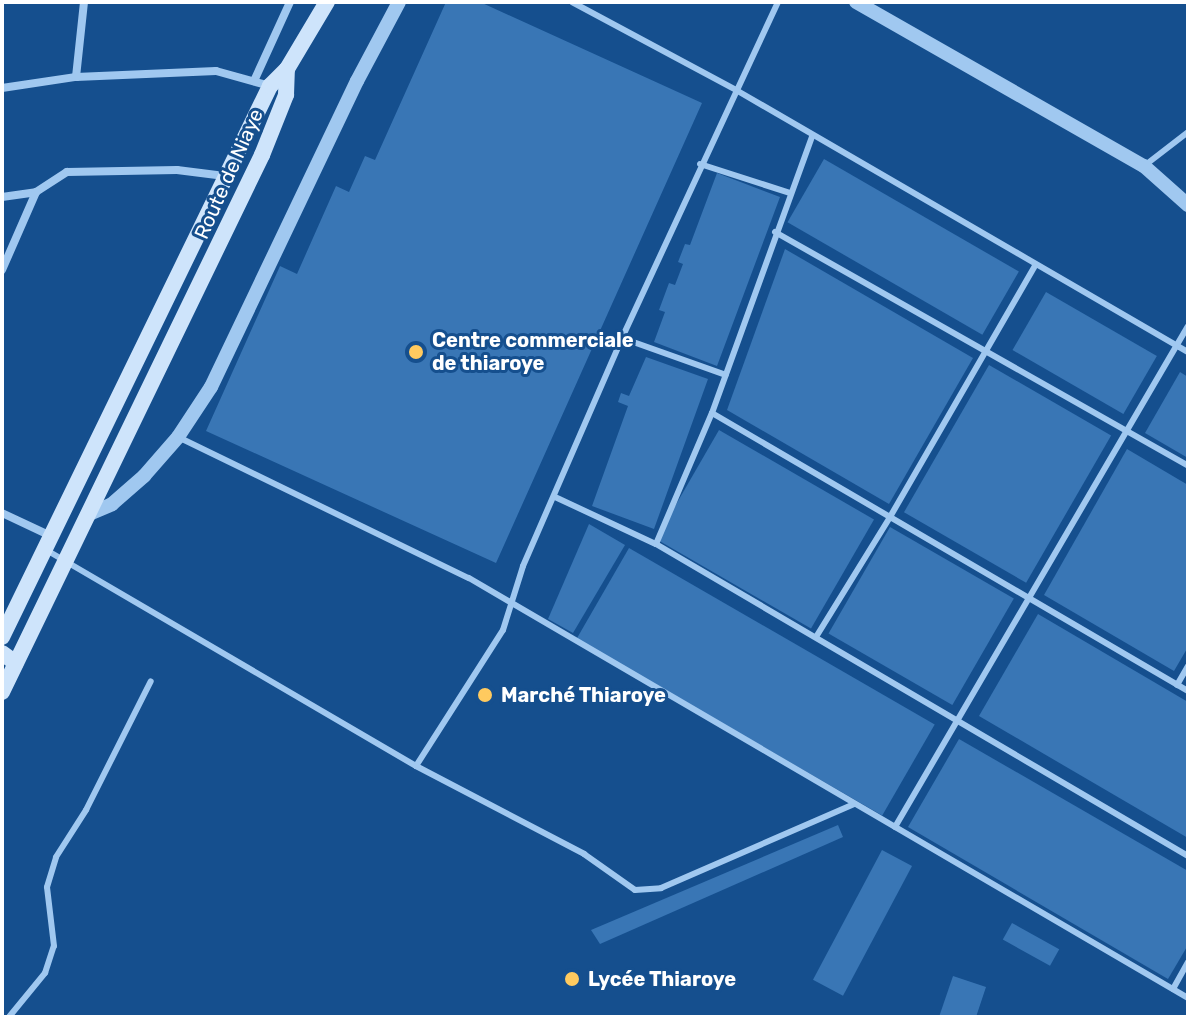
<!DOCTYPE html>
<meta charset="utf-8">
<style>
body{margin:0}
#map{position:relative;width:1190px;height:1019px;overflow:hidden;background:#154f8e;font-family:Rubik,sans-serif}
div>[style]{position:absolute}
.building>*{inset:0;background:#3976b5;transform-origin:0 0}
.service>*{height:6px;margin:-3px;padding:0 3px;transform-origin:3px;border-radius:3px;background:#a0c8f0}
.minor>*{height:8px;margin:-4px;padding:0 4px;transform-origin:4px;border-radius:4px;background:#a0c8f0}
.tertiary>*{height:14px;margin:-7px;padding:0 7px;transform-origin:7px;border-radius:7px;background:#a0c8f0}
.secondary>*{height:16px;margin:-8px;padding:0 8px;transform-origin:8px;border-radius:8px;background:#cee4fb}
.dots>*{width:22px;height:22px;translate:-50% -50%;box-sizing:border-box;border:4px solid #154f8e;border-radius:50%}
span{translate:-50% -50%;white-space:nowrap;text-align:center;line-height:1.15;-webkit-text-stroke:6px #154f8e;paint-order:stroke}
.street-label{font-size:20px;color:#fff}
.poi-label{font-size:20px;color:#fff;font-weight:700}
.left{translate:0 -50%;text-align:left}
.frame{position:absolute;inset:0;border:4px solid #fff;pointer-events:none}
</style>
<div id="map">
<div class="building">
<div style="clip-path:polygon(446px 2px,480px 2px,702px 103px,496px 563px,206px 431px,280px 266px,297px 274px,336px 186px,349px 192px,365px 156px,375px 160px)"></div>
<div style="left:824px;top:159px;width:225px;height:73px;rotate:30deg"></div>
<div style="clip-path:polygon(717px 173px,780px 197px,717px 366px,654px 342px,665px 312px,659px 310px,669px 283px,675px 285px,683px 264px,678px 262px,685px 244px,690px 245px)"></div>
<div style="clip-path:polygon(785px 249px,973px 358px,889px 504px,727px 410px)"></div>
<div style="left:1046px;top:292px;width:128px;height:67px;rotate:30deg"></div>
<div style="clip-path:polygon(646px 357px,708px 379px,654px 529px,592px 506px,628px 406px,618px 402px,621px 393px,629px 396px)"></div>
<div style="left:989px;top:365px;width:141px;height:170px;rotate:30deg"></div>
<div style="clip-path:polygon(1180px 372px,1188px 377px,1188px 458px,1145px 433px)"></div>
<div style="left:719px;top:430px;width:179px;height:126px;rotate:30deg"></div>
<div style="clip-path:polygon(1127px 449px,1188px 485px,1188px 647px,1174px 671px,1044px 595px)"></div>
<div style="clip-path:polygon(589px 524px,625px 545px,573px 633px,548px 619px)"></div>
<div style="left:890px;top:527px;width:143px;height:123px;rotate:30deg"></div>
<div style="left:629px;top:548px;width:353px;height:105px;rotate:30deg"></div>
<div style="clip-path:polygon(1038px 614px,1188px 702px,1188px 838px,979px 716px)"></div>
<div style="clip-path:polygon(959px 739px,1188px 871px,1188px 945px,1168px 979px,908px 827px)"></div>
<div style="clip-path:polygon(838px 825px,843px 837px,600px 944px,591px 930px)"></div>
<div style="left:882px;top:850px;width:34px;height:147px;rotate:28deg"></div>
<div style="left:1012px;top:923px;width:54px;height:19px;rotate:29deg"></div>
<div style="clip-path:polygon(953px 976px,986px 987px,976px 1017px,939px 1017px)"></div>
</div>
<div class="service">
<div style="left:572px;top:2px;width:186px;rotate:28.2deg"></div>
<div style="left:736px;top:90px;width:522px;rotate:30.1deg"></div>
<div style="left:700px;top:164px;width:95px;rotate:17.9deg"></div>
<div style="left:1144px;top:166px;width:56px;rotate:-37.7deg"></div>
<div style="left:775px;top:232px;width:475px;rotate:29.5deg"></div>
<div style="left:622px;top:338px;width:110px;rotate:19.6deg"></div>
<div style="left:712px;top:413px;width:551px;rotate:30.29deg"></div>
<div style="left:178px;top:437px;width:323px;rotate:25.9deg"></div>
<div style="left:469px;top:578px;width:833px;rotate:30.29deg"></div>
<div style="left:555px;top:497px;width:111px;rotate:25deg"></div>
<div style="left:656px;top:544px;width:617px;rotate:30.39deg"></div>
<div style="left:656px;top:544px;width:142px;rotate:-66.9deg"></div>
<div style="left:712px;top:413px;width:294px;rotate:-70.1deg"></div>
<div style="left:48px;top:551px;width:426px;rotate:30.3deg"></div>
<div style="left:416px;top:766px;width:190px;rotate:27.6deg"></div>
<div style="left:584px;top:854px;width:62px;rotate:35.2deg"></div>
<div style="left:635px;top:890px;width:26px;rotate:-4deg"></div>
<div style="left:661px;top:888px;width:210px;rotate:-23.5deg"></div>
<div style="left:816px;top:637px;width:141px;rotate:-58.3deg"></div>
<div style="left:890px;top:517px;width:290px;rotate:-60deg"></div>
<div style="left:1177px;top:685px;width:22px;rotate:-60deg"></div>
<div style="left:416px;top:766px;width:161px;rotate:-57.4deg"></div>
<div style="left:503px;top:630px;width:67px;rotate:-72.6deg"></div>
<div style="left:523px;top:566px;width:249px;rotate:-66.5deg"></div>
<div style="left:622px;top:338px;width:370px;rotate:-65.1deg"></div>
<div style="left:895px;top:827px;width:580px;rotate:-59.68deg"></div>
<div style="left:1173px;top:989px;width:31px;rotate:-61deg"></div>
<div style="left:9px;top:1017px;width:57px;rotate:-50.7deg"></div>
<div style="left:45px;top:973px;width:28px;rotate:-72deg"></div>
<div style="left:54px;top:946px;width:59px;rotate:-96.8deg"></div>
<div style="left:47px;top:887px;width:31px;rotate:-73deg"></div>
<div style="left:56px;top:857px;width:56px;rotate:-57.4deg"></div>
<div style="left:86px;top:810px;width:144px;rotate:-63.3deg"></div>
</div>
<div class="minor">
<div style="left:76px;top:77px;width:75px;rotate:-83.9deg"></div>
<div style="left:254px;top:81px;width:87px;rotate:-65.5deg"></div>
<div style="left:2px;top:88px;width:75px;rotate:-8.5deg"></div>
<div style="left:76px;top:77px;width:140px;rotate:-2.5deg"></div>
<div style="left:216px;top:71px;width:56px;rotate:15.5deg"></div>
<div style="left:2px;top:197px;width:34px;rotate:-8deg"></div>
<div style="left:36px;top:192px;width:37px;rotate:-33deg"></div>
<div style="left:67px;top:172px;width:110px;rotate:-1deg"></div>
<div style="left:177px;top:170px;width:48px;rotate:7.1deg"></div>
<div style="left:2px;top:270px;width:85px;rotate:-66.4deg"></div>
<div style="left:2px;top:513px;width:52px;rotate:25.1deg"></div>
</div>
<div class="tertiary">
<div style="left:856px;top:2px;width:331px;rotate:29.7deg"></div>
<div style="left:1144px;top:166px;width:59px;rotate:41.6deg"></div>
<div style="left:89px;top:514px;width:25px;rotate:-23deg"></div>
<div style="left:112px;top:504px;width:43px;rotate:-41.2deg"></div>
<div style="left:144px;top:476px;width:52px;rotate:-48.9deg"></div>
<div style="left:178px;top:437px;width:60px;rotate:-56.6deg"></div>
<div style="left:211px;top:387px;width:339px;rotate:-64.5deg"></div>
<div style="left:357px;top:81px;width:89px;rotate:-62deg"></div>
</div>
<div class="secondary">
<div style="left:2px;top:637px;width:613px;rotate:-64.06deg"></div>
<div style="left:270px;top:86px;width:24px;rotate:-45deg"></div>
<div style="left:287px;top:69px;width:78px;rotate:-59.2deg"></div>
<div style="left:2px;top:653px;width:17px;rotate:36deg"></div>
<div style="left:2px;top:692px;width:597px;rotate:-64.17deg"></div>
<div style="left:262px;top:155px;width:65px;rotate:-68.2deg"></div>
<div style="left:286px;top:95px;width:26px;rotate:-88deg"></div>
</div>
<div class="dots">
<div style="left:416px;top:352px;background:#ffca5f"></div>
<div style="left:485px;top:695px;background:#ffca5f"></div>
<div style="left:572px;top:979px;background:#ffca5f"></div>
</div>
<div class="street-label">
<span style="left:229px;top:174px;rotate:-66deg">Route de Niaye</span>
</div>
<div class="poi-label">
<span class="left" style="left:432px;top:352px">Centre commerciale<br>de thiaroye</span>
<span class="left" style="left:501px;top:695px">Marché Thiaroye</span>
<span class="left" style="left:588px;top:979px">Lycée Thiaroye</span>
</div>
<div class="frame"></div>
</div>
